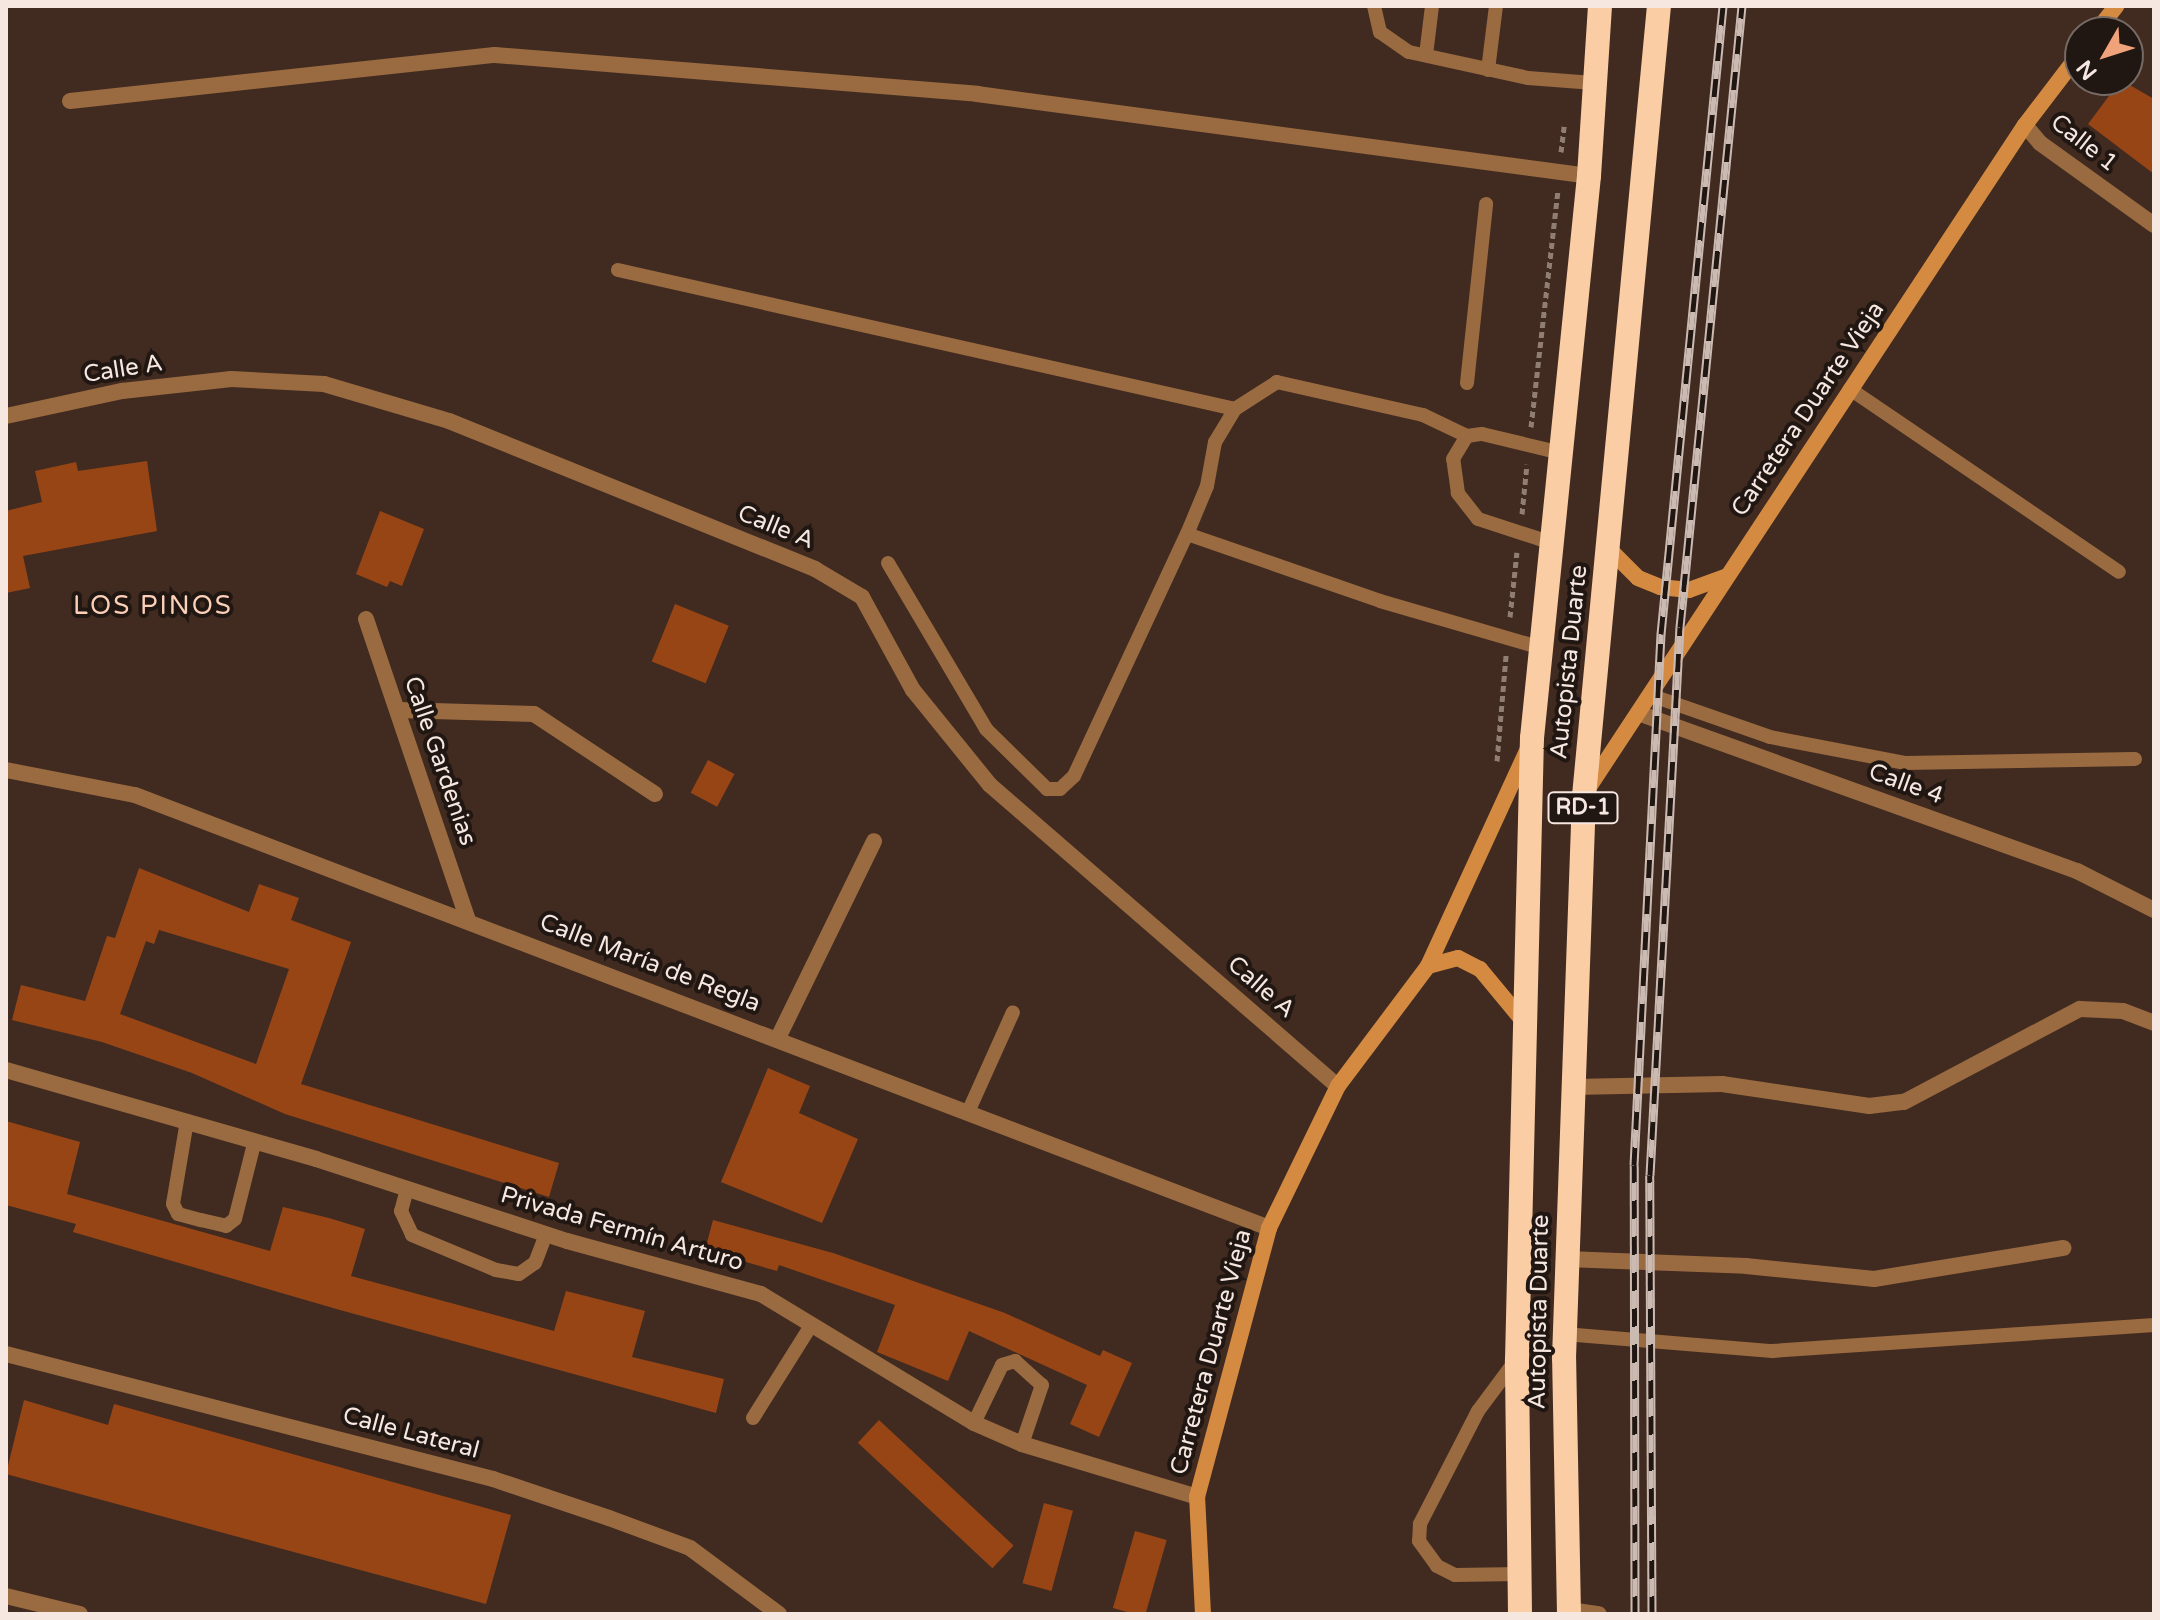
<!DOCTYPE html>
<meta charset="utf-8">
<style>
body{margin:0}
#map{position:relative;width:2160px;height:1620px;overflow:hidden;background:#412b20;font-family:"Varela Round",sans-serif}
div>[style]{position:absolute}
.building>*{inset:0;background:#984515;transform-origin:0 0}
.path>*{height:5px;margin-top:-2.5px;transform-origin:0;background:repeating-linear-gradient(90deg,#907e74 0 6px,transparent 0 10px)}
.service>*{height:14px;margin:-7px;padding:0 7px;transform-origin:7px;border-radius:7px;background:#9a6b40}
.minor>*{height:16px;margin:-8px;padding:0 8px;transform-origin:8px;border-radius:8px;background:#9a6b40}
.secondary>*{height:16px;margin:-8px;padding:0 8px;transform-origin:8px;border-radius:8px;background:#d48b41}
.motorway>*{height:24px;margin:-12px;padding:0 12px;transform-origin:12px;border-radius:12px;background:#fbcda5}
.rail>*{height:9px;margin-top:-4.5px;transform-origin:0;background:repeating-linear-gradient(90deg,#201612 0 18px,#cbbab2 0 36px);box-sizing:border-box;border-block:2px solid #cbbab2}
span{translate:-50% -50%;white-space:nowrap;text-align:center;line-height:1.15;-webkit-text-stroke:8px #201612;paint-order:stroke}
.shield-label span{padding:2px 6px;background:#201612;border:2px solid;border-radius:6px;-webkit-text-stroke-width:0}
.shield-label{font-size:22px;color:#f6e7e0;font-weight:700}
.street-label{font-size:24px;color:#f6e7e0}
.neighbourhood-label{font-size:26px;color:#fccfb8;letter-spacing:2px}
.frame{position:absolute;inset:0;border:8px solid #f6e7e0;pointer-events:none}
.north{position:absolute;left:2064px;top:16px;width:80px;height:80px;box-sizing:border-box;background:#201612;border:2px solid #766a64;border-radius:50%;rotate:231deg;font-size:22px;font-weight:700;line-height:32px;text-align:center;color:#f6e7e0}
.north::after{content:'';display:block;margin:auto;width:28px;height:36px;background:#f0a27a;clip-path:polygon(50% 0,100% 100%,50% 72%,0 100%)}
</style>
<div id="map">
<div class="building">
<div style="clip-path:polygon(2121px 80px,2154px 99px,2154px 174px,2088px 124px)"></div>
<div style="clip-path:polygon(147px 461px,157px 531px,23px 556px,30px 588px,6px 593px,6px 511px,42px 502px,35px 471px,76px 462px,78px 471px)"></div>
<div style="clip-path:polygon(380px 511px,424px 529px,402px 586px,390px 581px,387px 587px,356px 574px)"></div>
<div style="left:675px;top:604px;width:58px;height:62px;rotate:22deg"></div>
<div style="left:708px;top:760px;width:30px;height:37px;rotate:28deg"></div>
<div style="clip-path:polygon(evenodd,139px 868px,249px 912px,259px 884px,299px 898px,291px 920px,351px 942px,301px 1084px,559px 1163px,549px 1197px,285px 1114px,192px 1073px,102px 1042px,12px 1020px,21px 985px,85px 1001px,107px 936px,115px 938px,139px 868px,159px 930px,289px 969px,256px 1064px,120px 1014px,146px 941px,154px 944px,159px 930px)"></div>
<div style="clip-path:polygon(768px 1068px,810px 1086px,799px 1113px,858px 1139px,822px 1223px,721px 1182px)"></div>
<div style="clip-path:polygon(6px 1121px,80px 1142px,67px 1194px,270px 1251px,283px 1207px,329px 1218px,365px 1229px,351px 1276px,554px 1331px,566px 1291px,645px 1311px,632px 1357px,724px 1379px,716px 1413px,340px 1310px,73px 1232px,76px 1224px,6px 1205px)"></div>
<div style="clip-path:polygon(713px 1220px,833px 1253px,1005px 1313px,1100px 1356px,1103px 1350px,1132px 1363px,1099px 1437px,1070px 1424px,1087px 1385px,969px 1331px,948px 1381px,877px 1352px,895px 1305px,779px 1265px,777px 1271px,705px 1250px)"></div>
<div style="clip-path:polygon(24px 1400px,108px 1425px,114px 1404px,511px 1515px,486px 1604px,6px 1474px)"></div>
<div style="left:879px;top:1420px;width:184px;height:31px;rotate:43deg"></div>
<div style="left:1044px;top:1503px;width:30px;height:83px;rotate:15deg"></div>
<div style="left:1135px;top:1531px;width:33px;height:80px;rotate:16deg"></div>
</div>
<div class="path">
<div style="left:1561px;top:152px;width:26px;rotate:-83deg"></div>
<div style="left:1531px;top:427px;width:239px;rotate:-83.5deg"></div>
<div style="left:1522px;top:514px;width:50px;rotate:-84.3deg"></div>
<div style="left:1510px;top:617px;width:65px;rotate:-83.9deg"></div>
<div style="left:1497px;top:761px;width:106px;rotate:-85.1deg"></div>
</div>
<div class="service">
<div style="left:1374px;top:6px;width:27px;rotate:77deg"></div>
<div style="left:1380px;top:32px;width:35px;rotate:35deg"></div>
<div style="left:1409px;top:52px;width:122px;rotate:12.3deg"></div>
<div style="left:1528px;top:78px;width:66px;rotate:4.3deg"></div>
<div style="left:1426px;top:55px;width:49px;rotate:-83deg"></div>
<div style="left:1488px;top:70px;width:64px;rotate:-82.9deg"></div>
<div style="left:618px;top:270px;width:632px;rotate:12.7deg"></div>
<div style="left:1467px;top:383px;width:180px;rotate:-83.9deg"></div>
<div style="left:1850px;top:389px;width:325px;rotate:34.2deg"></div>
<div style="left:1467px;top:436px;width:49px;rotate:-154.5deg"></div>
<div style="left:1423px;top:415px;width:150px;rotate:-167.3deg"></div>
<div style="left:1277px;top:382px;width:50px;rotate:147.3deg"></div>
<div style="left:1235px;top:409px;width:39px;rotate:121deg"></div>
<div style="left:1215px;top:442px;width:45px;rotate:100.3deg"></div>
<div style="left:1207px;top:486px;width:52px;rotate:112.6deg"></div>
<div style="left:1187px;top:534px;width:204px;rotate:19.1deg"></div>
<div style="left:1380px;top:601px;width:169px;rotate:16.2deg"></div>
<div style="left:1552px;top:543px;width:78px;rotate:-162deg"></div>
<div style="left:1478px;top:519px;width:33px;rotate:-128deg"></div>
<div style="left:1458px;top:493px;width:34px;rotate:-98deg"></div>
<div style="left:1453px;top:459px;width:27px;rotate:-59deg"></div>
<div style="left:1467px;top:436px;width:15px;rotate:-8deg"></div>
<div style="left:1482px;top:434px;width:81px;rotate:13.5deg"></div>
<div style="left:888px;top:563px;width:193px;rotate:59.4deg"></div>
<div style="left:986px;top:729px;width:86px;rotate:44.5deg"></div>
<div style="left:1047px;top:789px;width:13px"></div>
<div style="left:1060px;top:789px;width:19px;rotate:-43deg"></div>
<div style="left:1074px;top:776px;width:267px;rotate:-65deg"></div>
<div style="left:1650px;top:695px;width:127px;rotate:19.3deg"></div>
<div style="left:1770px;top:737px;width:137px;rotate:10.9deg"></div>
<div style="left:1905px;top:763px;width:230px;rotate:-1deg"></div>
<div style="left:969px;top:1110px;width:107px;rotate:-65.8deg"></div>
<div style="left:187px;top:1121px;width:84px;rotate:99.6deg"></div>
<div style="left:173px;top:1204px;width:11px;rotate:63deg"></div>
<div style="left:178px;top:1214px;width:24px;rotate:15deg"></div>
<div style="left:201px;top:1220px;width:26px;rotate:13deg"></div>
<div style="left:226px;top:1226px;width:11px;rotate:-38deg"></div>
<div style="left:235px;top:1219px;width:81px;rotate:-75.8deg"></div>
<div style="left:407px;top:1189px;width:23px;rotate:105deg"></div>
<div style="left:401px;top:1211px;width:26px;rotate:65deg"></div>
<div style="left:412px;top:1235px;width:91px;rotate:22.6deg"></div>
<div style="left:496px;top:1270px;width:23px;rotate:10deg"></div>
<div style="left:519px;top:1274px;width:19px;rotate:-35deg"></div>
<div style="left:535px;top:1263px;width:30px;rotate:-69deg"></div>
<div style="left:1564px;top:1334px;width:209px;rotate:4.7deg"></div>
<div style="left:1772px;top:1351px;width:383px;rotate:-3.9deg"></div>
<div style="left:1516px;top:1360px;width:64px;rotate:126.7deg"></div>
<div style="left:1478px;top:1411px;width:127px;rotate:117.2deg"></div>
<div style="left:1420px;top:1524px;width:17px;rotate:93deg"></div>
<div style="left:1419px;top:1541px;width:31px;rotate:54deg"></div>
<div style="left:1437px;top:1566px;width:20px;rotate:27deg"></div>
<div style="left:1455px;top:1575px;width:64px;rotate:-0.9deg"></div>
<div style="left:753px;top:1418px;width:107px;rotate:-57.9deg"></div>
<div style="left:974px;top:1423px;width:64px;rotate:-64.2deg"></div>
<div style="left:1002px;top:1365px;width:14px;rotate:-17deg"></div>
<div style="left:1015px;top:1361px;width:36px;rotate:42deg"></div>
<div style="left:1042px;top:1385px;width:62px;rotate:108.7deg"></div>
</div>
<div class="minor">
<div style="left:70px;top:101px;width:427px;rotate:-6.2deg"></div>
<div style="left:495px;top:55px;width:484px;rotate:4.6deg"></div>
<div style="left:977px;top:94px;width:617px;rotate:7.63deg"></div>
<div style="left:2025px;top:125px;width:23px;rotate:50deg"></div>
<div style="left:2040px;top:143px;width:140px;rotate:35.7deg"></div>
<div style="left:6px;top:416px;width:119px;rotate:-12.2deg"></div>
<div style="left:122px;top:391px;width:110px;rotate:-6.3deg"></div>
<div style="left:231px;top:379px;width:93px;rotate:3.1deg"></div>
<div style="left:324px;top:384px;width:130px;rotate:16.5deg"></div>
<div style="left:449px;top:421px;width:395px;rotate:22deg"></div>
<div style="left:815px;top:569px;width:55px;rotate:30.8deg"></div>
<div style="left:862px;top:597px;width:106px;rotate:61.3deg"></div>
<div style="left:913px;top:690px;width:122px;rotate:51deg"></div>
<div style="left:990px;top:785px;width:460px;rotate:40.9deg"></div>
<div style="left:366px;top:619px;width:316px;rotate:71.3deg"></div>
<div style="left:398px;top:710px;width:136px;rotate:1.7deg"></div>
<div style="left:534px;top:714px;width:145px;rotate:33.5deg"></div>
<div style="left:1638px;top:713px;width:467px;rotate:19.8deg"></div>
<div style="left:2077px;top:871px;width:86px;rotate:26.9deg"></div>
<div style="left:6px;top:770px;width:131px;rotate:11deg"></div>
<div style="left:135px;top:795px;width:1214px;rotate:20.9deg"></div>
<div style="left:778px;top:1038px;width:219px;rotate:-64deg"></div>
<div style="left:6px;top:1070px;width:323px;rotate:16deg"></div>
<div style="left:316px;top:1159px;width:264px;rotate:18.1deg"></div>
<div style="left:567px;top:1241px;width:201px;rotate:15.3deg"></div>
<div style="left:761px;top:1294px;width:249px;rotate:31.2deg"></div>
<div style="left:974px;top:1423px;width:52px;rotate:23.6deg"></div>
<div style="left:1022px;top:1444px;width:183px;rotate:16.8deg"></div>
<div style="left:1573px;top:1087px;width:149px;rotate:-1.2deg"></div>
<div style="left:1722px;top:1084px;width:149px;rotate:8.5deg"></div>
<div style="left:1869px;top:1106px;width:35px;rotate:-7deg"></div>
<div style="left:1904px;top:1102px;width:199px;rotate:-27.9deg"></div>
<div style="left:2080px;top:1009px;width:43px;rotate:2.7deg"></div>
<div style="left:2123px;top:1011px;width:33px;rotate:21deg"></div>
<div style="left:1567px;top:1259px;width:179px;rotate:2.2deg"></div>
<div style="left:1746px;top:1266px;width:129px;rotate:5.8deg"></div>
<div style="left:1874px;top:1279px;width:192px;rotate:-9.3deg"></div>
<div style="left:6px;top:1354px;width:503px;rotate:14.4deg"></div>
<div style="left:493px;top:1479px;width:122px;rotate:18.6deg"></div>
<div style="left:609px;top:1518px;width:86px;rotate:20.3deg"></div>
<div style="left:690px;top:1548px;width:111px;rotate:36.6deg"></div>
<div style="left:6px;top:1596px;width:76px;rotate:13.7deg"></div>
<div style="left:1569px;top:1610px;width:30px;rotate:8deg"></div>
</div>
<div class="secondary">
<div style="left:2096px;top:32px;width:33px;rotate:-52deg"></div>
<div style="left:1608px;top:548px;width:42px;rotate:45deg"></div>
<div style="left:1638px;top:578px;width:24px;rotate:22deg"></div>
<div style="left:1660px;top:587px;width:29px;rotate:6deg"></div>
<div style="left:1689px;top:590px;width:38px;rotate:-20deg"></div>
<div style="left:1587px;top:790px;width:796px;rotate:-56.63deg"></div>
<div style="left:2025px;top:125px;width:91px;rotate:-52.6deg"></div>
<div style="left:1428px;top:966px;width:31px;rotate:-15deg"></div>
<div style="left:1458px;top:958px;width:25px;rotate:27deg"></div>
<div style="left:1480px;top:969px;width:69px;rotate:50.3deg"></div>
<div style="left:1203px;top:1614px;width:117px;rotate:-92.9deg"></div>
<div style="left:1197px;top:1497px;width:278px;rotate:-75deg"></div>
<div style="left:1269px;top:1228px;width:158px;rotate:-64.1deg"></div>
<div style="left:1338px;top:1086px;width:150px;rotate:-53.1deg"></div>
<div style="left:1428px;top:966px;width:239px;rotate:-65.3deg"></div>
</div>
<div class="motorway">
<div style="left:1520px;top:1614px;width:254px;rotate:-90.7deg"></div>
<div style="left:1517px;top:1360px;width:622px;rotate:-88.62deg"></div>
<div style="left:1532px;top:738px;width:565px;rotate:-84.21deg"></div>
<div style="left:1589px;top:176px;width:170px;rotate:-86.3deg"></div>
<div style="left:1569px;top:1614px;width:256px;rotate:-91.1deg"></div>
<div style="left:1564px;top:1358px;width:562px;rotate:-87.96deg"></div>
<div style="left:1584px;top:796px;width:794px;rotate:-84.58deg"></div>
</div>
<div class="rail">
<div style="left:1635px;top:1614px;width:449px;rotate:-90.1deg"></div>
<div style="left:1634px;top:1165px;width:532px;rotate:-87.09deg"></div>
<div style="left:1661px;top:634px;width:631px;rotate:-84.36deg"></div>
<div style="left:1652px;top:1614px;width:439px;rotate:-90.3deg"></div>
<div style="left:1650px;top:1175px;width:549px;rotate:-86.87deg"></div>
<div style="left:1680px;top:627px;width:624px;rotate:-84.3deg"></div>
</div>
<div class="shield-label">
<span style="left:1583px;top:808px">RD-1</span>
</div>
<div class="street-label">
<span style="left:2084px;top:143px;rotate:38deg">Calle 1</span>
<span style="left:123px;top:369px;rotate:-9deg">Calle A</span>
<span style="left:1808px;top:409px;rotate:-56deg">Carretera Duarte Vieja</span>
<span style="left:776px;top:527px;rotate:22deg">Calle A</span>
<span style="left:1569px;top:662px;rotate:-84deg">Autopista Duarte</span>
<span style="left:440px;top:761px;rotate:71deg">Calle Gardenias</span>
<span style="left:1906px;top:784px;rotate:20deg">Calle 4</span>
<span style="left:650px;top:963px;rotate:21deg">Calle María de Regla</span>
<span style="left:1261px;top:987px;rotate:41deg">Calle A</span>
<span style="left:622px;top:1229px;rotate:16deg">Privada Fermín Arturo</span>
<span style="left:1539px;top:1312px;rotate:-89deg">Autopista Duarte</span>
<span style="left:1211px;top:1352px;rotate:-75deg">Carretera Duarte Vieja</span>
<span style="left:411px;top:1433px;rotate:15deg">Calle Lateral</span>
</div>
<div class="neighbourhood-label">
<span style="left:153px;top:606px">LOS PINOS</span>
</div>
<div class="frame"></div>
<div class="north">N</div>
</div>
